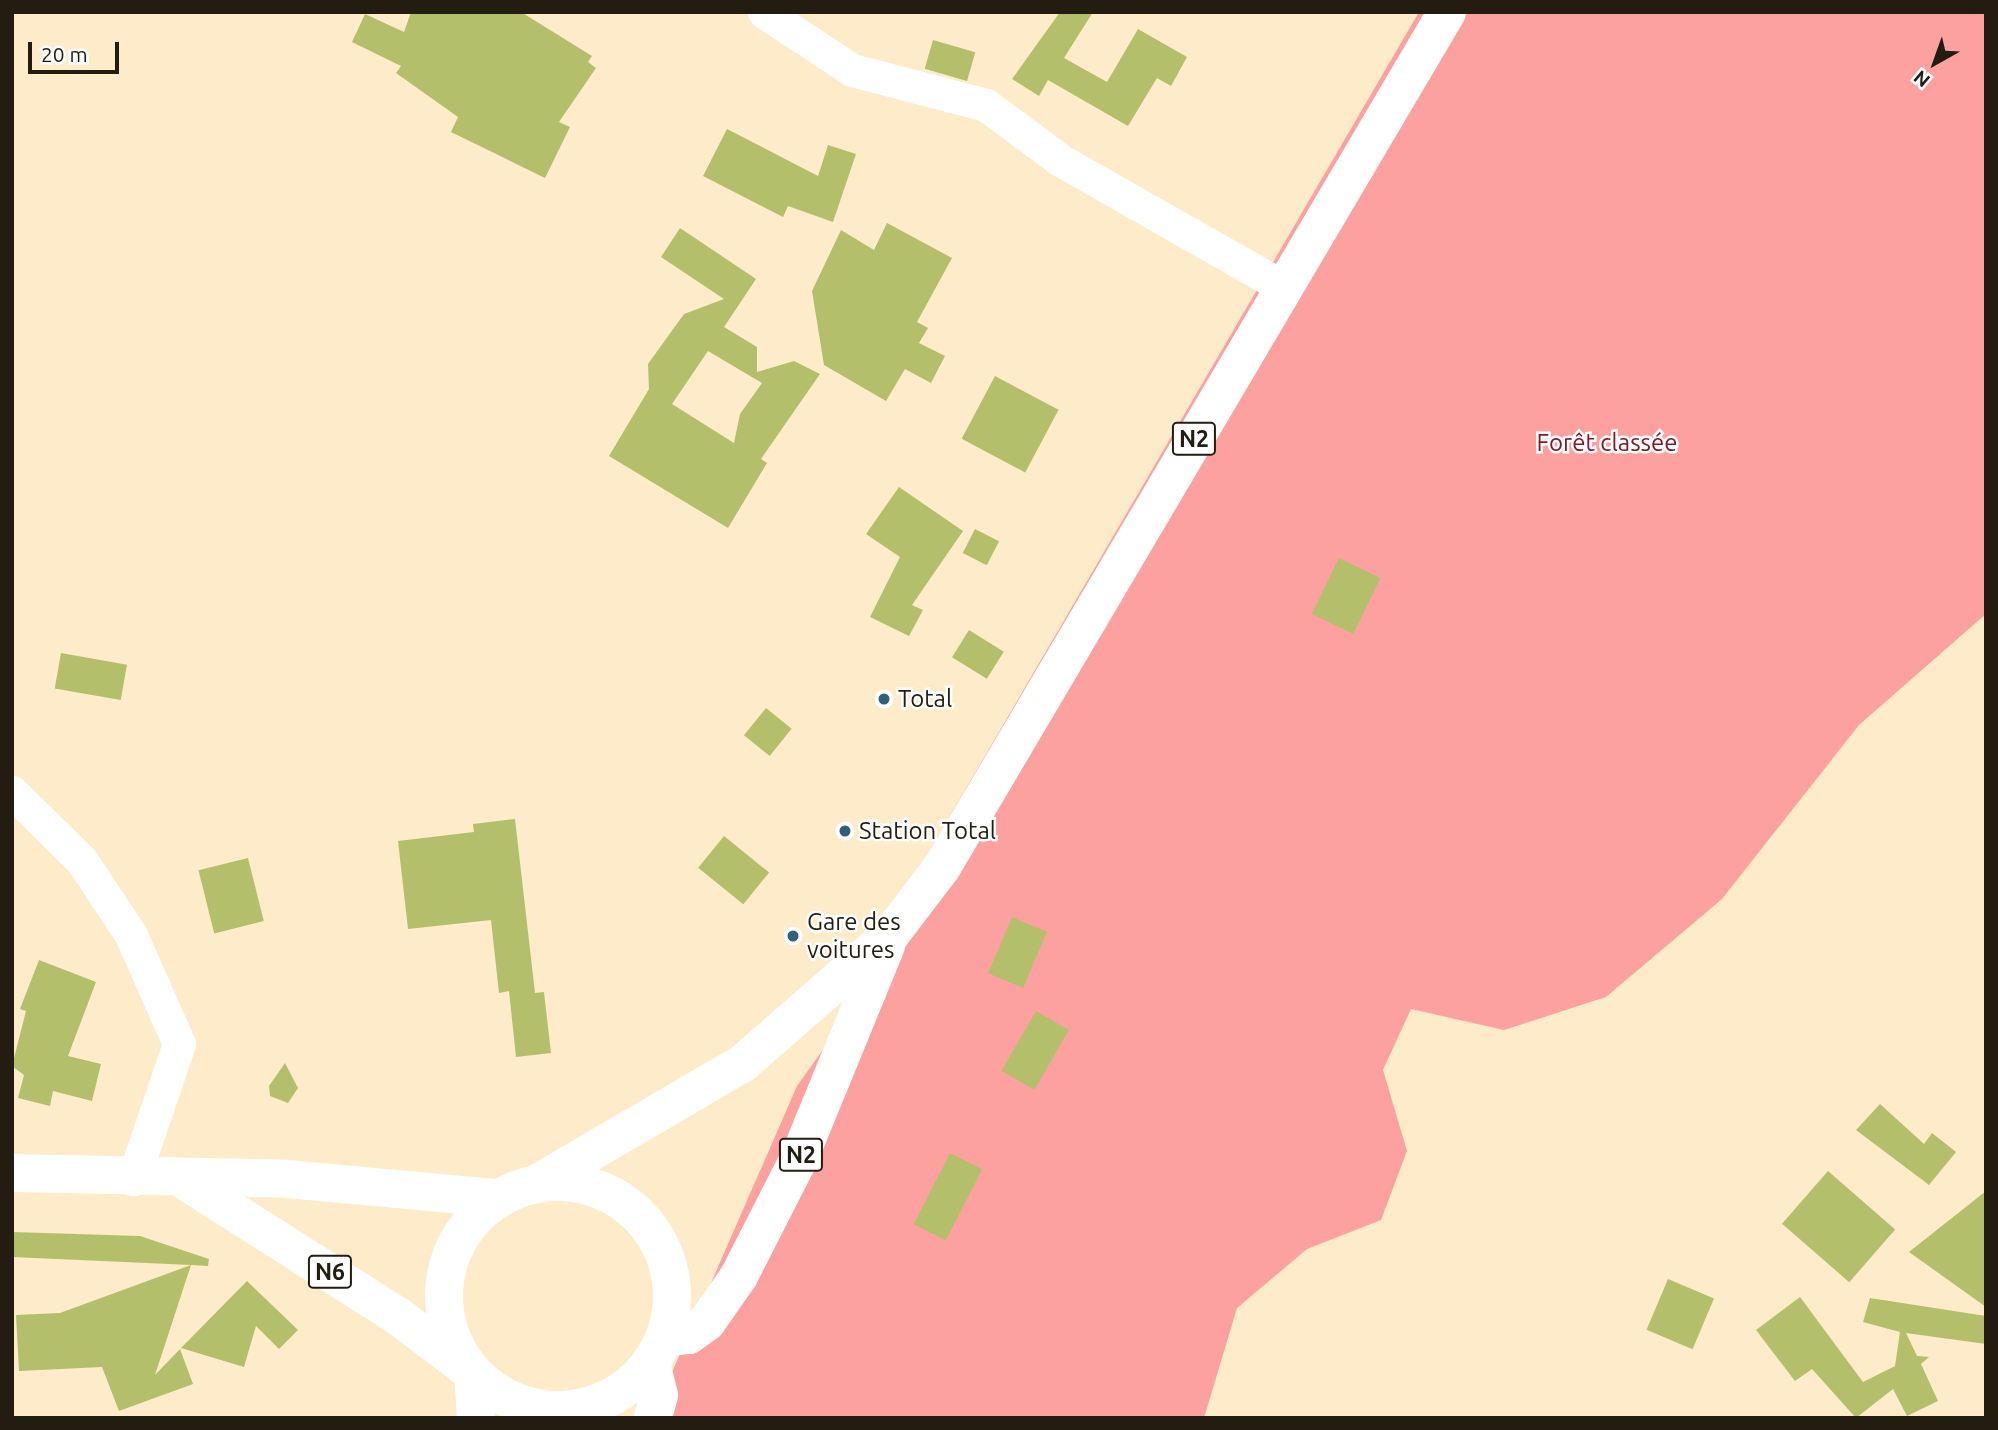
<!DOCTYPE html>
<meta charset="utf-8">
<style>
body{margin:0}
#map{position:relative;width:1998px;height:1430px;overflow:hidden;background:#fdebc9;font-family:Ubuntu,sans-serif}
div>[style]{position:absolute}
.forest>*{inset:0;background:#fca19f}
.building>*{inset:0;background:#b4bf6b;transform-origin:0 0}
.minor>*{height:33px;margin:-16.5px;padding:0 16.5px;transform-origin:16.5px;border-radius:16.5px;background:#fff}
.trunk>*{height:38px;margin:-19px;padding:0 19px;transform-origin:19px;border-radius:19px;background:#fff}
.trunk>.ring{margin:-19px;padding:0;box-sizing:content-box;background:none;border:38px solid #fff;border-radius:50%}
.dots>*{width:19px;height:19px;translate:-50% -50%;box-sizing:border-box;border:4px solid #fff;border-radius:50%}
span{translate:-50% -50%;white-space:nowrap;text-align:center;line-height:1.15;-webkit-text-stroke:5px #fff;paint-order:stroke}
.shield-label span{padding:2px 5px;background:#fff;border:2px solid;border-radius:5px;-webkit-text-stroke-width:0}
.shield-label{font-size:23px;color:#231c10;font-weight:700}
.park-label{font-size:24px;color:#821923}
.poi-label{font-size:24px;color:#231c10}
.left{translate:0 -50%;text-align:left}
.frame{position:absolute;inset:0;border:14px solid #231c10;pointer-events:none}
.north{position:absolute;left:1900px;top:28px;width:70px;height:70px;-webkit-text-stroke:5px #fff;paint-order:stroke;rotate:220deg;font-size:19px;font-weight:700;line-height:28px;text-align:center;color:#231c10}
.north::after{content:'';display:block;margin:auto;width:24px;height:32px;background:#231c10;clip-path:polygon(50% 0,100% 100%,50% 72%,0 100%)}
.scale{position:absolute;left:28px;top:42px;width:91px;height:32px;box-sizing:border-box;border:4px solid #231c10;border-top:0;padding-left:9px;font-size:21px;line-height:24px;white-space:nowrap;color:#231c10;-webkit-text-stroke:5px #fff;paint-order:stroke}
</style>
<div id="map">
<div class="forest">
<div style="clip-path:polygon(1419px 12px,1986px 12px,1986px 614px,1859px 725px,1722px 899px,1606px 997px,1504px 1030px,1411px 1009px,1383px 1070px,1407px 1151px,1381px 1220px,1307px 1249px,1237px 1308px,1204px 1418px,652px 1418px,797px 1086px,883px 966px,901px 900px)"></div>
</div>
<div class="building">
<div style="clip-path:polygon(411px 12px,521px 12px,592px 56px,588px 62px,596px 68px,559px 122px,570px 127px,545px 178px,451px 132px,458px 117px,396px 73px,401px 66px,352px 42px,365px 14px,404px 32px)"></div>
<div style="clip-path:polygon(1060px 12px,1093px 12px,1064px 58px,1107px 82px,1138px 29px,1187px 57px,1171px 86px,1157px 78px,1128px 126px,1048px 80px,1039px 96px,1012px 79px)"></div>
<div style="left:933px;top:40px;width:44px;height:30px;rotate:16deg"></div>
<div style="clip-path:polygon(727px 129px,818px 176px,828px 145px,856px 154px,833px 222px,788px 206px,783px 217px,703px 176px)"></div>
<div style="clip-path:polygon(887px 223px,952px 258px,917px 322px,928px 328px,919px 343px,945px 356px,931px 383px,905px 369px,886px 401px,824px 365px,812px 291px,841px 230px,874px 250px)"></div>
<div style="clip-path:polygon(evenodd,680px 228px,756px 279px,724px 327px,757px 347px,757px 372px,794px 361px,820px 374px,761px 459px,767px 463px,728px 528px,609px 456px,649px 389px,648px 364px,684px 314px,724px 299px,661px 257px,680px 228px,708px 351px,762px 383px,740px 414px,734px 443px,672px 404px,708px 351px)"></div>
<div style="left:995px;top:376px;width:72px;height:71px;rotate:28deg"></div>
<div style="clip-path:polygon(899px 487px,963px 531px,912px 605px,923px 610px,909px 636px,870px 617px,900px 557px,866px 534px)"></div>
<div style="left:975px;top:529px;width:27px;height:27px;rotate:27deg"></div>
<div style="left:1339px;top:558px;width:46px;height:62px;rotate:26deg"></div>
<div style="left:969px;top:630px;width:41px;height:32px;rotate:32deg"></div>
<div style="left:61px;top:653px;width:67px;height:36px;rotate:10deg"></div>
<div style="left:766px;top:708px;width:33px;height:35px;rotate:39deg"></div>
<div style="clip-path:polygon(515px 819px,535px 993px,544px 992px,551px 1053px,516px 1057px,509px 991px,499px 993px,491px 920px,408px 929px,398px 841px,474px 832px,473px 824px)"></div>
<div style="left:724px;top:836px;width:58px;height:41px;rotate:39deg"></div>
<div style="left:248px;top:858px;width:65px;height:51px;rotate:76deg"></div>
<div style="left:1012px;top:917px;width:38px;height:61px;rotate:23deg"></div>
<div style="clip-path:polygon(39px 960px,96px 982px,68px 1056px,101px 1064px,92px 1101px,53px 1091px,50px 1106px,18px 1098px,24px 1075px,12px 1066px,26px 1011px,20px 1009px)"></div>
<div style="left:1036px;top:1011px;width:38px;height:69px;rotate:30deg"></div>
<div style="clip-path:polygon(285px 1063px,298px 1088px,288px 1103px,270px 1096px,269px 1086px)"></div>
<div style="clip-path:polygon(1880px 1104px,1924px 1144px,1932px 1133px,1956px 1152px,1929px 1185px,1856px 1130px)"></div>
<div style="left:950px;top:1153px;width:36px;height:80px;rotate:27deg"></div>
<div style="left:1828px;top:1171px;width:89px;height:70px;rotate:41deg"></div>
<div style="clip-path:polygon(1986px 1191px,1986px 1307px,1909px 1252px)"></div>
<div style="clip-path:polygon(12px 1232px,140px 1236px,209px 1259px,208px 1266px,191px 1265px,155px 1375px,180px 1349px,193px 1384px,119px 1411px,102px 1367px,19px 1371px,16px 1315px,60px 1313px,191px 1265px,12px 1257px)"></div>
<div style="left:1668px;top:1279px;width:50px;height:55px;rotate:23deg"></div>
<div style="clip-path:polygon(247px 1281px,298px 1330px,279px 1349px,256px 1326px,244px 1367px,181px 1348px)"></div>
<div style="clip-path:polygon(1800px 1297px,1863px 1382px,1895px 1366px,1900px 1332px,1863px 1322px,1870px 1298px,1986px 1316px,1986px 1344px,1906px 1333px,1917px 1356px,1929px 1357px,1921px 1364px,1938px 1401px,1907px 1416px,1893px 1389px,1856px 1418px,1812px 1369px,1795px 1381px,1756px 1330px)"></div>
</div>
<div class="minor">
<div style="left:764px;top:12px;width:105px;rotate:33.4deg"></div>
<div style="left:852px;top:70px;width:138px;rotate:14.6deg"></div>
<div style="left:986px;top:105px;width:92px;rotate:36.6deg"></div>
<div style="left:1060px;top:160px;width:257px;rotate:29.6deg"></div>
<div style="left:12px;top:792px;width:98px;rotate:44.6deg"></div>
<div style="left:82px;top:861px;width:89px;rotate:56.5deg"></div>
<div style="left:131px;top:935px;width:119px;rotate:66.2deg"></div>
<div style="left:179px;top:1044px;width:143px;rotate:108.8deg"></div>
</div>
<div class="trunk">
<div style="left:12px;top:1173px;width:275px;rotate:1.2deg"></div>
<div style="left:287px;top:1179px;width:211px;rotate:5.2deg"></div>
<div style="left:182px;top:1179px;width:256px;rotate:32.4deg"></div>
<div style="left:398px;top:1316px;width:94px;rotate:37.2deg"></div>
<div style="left:473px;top:1373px;width:45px;rotate:86.2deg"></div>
<div class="ring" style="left:444px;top:1182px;width:190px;height:190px"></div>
<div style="left:538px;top:1183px;width:236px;rotate:-30.3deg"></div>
<div style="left:742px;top:1064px;width:198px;rotate:-41.1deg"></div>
<div style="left:891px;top:934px;width:84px;rotate:-52.7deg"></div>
<div style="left:942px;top:867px;width:993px;rotate:-59.43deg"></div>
<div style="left:664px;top:1338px;width:25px;rotate:-7deg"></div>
<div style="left:689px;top:1335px;width:22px;rotate:-36deg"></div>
<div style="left:707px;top:1322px;width:56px;rotate:-55.2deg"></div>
<div style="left:739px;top:1276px;width:132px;rotate:-63deg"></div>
<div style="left:799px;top:1158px;width:229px;rotate:-67.7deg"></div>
<div style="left:651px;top:1363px;width:33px;rotate:76deg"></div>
<div style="left:659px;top:1395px;width:24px;rotate:105deg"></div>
</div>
<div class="dots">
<div style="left:884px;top:699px;background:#2f5f7d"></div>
<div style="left:845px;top:831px;background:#2f5f7d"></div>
<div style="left:793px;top:936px;background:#2f5f7d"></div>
</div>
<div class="shield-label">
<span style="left:1194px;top:439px">N2</span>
<span style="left:801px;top:1155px">N2</span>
<span style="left:330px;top:1272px">N6</span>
</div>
<div class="park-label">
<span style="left:1607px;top:443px">Forêt classée</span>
</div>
<div class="poi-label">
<span class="left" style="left:898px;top:699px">Total</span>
<span class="left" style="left:859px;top:831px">Station Total</span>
<span class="left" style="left:807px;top:936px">Gare des<br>voitures</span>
</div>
<div class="frame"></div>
<div class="north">N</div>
<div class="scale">20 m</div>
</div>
